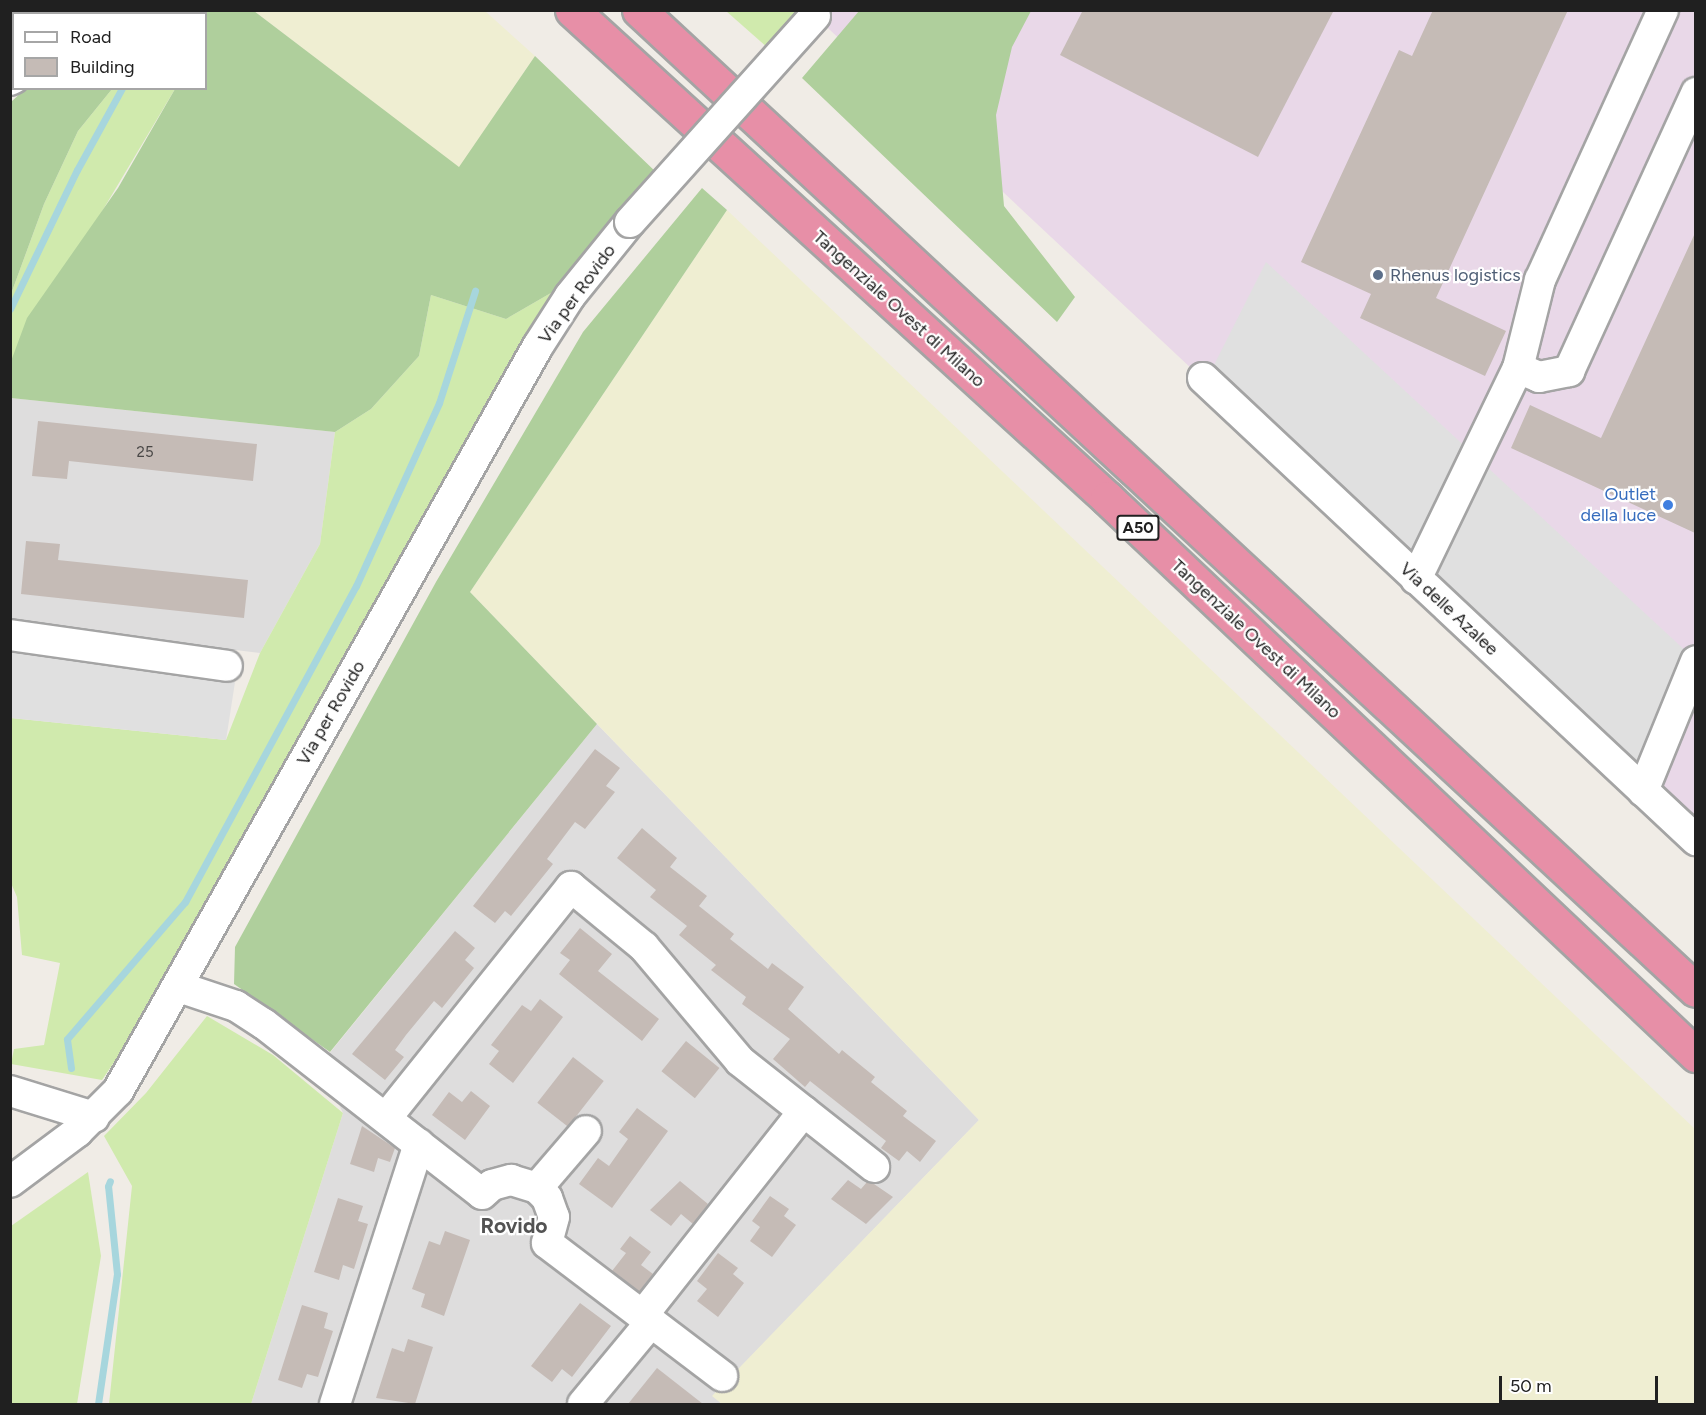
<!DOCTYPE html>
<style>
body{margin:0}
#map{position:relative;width:1706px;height:1415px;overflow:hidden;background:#f0ece6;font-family:Figtree,sans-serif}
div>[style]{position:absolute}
.residential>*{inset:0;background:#dedddd}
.industrial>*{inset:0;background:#e9d8e8}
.farmland>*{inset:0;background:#efeed2}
.grass>*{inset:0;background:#d0eaad}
.forest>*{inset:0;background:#afcf9c}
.parking>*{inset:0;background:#e0e0e0}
.stream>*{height:7px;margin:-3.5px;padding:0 3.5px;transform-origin:3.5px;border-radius:3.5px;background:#a7d6dd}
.building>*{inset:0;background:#c5bbb6;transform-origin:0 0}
.roads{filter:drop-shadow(2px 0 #a4a4a4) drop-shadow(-2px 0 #a4a4a4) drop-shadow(0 2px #a4a4a4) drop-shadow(0 -2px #a4a4a4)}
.minor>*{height:30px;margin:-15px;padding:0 15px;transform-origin:15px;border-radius:15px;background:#fff}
.highway>*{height:33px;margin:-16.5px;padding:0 16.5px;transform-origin:16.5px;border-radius:16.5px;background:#e78fa7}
.bridges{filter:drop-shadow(2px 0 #a4a4a4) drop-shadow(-2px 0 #a4a4a4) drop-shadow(0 2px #a4a4a4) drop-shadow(0 -2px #a4a4a4)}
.minor-bridge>*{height:30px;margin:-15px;padding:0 15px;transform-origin:15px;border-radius:15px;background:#fff}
.dots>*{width:16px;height:16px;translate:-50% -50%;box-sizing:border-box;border:3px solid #fff;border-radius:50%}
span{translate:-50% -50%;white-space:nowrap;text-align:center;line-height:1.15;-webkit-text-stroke:4.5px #fff;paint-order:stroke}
.number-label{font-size:15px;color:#494746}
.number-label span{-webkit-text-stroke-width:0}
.shield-label span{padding:2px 4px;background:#fff;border:2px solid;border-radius:4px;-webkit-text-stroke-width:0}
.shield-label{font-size:16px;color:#202020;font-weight:700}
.service-label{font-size:18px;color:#4e5e75}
.left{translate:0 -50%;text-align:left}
.street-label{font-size:18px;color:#202020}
.shop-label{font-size:18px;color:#366cbe}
.right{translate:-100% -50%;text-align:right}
.quarter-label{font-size:21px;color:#535353;font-weight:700}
.frame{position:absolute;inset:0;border:12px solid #202020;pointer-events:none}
.legend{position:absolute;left:12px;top:12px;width:195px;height:78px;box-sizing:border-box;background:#fff;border:2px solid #a6a6a6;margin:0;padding:8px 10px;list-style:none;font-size:18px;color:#202020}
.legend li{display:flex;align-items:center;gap:12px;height:30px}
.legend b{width:30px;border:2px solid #a6a6a6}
.scale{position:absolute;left:1499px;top:1376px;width:159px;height:27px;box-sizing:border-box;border:3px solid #202020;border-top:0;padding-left:8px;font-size:18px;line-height:21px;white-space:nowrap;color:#202020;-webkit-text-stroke:4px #fff;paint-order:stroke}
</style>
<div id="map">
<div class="residential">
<div style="clip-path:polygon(11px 398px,335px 432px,320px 544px,260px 653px,11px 623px)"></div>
<div style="clip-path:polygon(597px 724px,979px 1120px,713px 1396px,722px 1404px,251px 1404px,343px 1113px,320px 1065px)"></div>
</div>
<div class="industrial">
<div style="clip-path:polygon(809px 11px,1695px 11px,1695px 840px,815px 16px)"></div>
</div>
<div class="farmland">
<div style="clip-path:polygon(254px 11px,485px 11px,535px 56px,459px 168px)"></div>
<div style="clip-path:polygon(727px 210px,1695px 1129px,1695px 1404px,722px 1404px,712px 1396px,979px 1120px,470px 592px)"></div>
</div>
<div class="grass">
<div style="clip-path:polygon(726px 11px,804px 11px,768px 48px)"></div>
<div style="clip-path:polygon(112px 89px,175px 89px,11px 364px,11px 294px,44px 204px,78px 131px)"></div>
<div style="clip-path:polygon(563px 286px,134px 1033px,102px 1080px,11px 1064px,14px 1049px,44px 1045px,60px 963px,22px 955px,17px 897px,11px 883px,11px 718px,226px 740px,260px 653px,320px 544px,335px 432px,371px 409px,419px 356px,431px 295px,506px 319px)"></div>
<div style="clip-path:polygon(207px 1016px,273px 1055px,343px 1113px,251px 1404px,109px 1404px,132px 1186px,104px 1136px,146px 1093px)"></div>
<div style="clip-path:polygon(88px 1172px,101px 1256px,77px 1404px,11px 1404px,11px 1226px)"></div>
</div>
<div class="forest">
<div style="clip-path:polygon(31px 11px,254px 11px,459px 167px,535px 56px,658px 174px,563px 286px,506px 319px,431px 295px,419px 356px,371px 409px,335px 432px,11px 398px,10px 364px,27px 318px,118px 188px,175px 89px,206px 88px,206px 14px)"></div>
<div style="clip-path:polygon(859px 11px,1031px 11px,1012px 47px,996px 115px,1004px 206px,1075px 297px,1057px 322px,802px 78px)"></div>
<div style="clip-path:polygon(25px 89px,112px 89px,78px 131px,44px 204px,11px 294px,11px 102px)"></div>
<div style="clip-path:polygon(702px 188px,727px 210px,470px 592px,597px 724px,330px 1052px,234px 984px,235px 947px,436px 582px,583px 332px)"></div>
</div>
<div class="parking">
<div style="clip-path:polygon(1266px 262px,1689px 654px,1643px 767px,1214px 365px)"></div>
<div style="clip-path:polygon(11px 651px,235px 682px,226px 740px,11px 718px)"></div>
</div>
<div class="stream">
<div style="left:10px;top:309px;width:154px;rotate:-64.3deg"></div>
<div style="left:77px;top:170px;width:94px;rotate:-61.2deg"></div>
<div style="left:71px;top:1068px;width:29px;rotate:-98deg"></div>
<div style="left:67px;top:1039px;width:181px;rotate:-49.3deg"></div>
<div style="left:185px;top:902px;width:359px;rotate:-61.6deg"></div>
<div style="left:356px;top:586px;width:201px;rotate:-65.6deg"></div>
<div style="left:439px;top:403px;width:118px;rotate:-72.2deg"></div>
<div style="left:98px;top:1404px;width:131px;rotate:-81.7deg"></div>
<div style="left:117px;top:1274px;width:88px;rotate:-95.8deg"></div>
<div style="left:108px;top:1186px;width:5px;rotate:-68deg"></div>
</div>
<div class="building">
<div style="clip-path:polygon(1083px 10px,1334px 10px,1258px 157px,1060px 55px)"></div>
<div style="clip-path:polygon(1433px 10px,1568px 10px,1436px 298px,1506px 331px,1485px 376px,1360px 318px,1371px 294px,1301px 262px,1399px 50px,1412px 56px)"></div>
<div style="clip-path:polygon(1695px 233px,1695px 533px,1511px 448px,1530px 405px,1601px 438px)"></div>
<div style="clip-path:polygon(38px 421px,257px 444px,253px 481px,69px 461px,67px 479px,32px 476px)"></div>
<div style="clip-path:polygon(26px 541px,60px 544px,58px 560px,248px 580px,244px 618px,21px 594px)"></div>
<div style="clip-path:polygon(595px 749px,620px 768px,606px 786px,615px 792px,585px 829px,575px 822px,547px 859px,553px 864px,511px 916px,505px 911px,495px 923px,473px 906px)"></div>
<div style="clip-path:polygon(642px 828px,677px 858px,670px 867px,707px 896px,699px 906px,734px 934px,730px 939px,768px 969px,772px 963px,804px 987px,788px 1009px,839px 1054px,842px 1050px,875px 1077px,871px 1082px,907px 1111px,903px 1116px,936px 1141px,920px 1162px,907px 1151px,899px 1161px,881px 1148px,886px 1141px,810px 1081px,805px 1087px,773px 1059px,790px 1039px,742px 1004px,746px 997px,711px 970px,716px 965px,679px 935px,687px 926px,650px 897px,656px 890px,617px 858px)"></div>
<div style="clip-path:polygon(580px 928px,612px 954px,598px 971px,659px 1019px,642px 1041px,559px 974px,570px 960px,560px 953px)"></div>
<div style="clip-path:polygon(455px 931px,475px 948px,465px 960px,474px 968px,442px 1008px,434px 1001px,406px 1035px,395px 1050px,404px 1057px,385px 1080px,352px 1054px)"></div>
<div style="clip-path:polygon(540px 999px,563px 1017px,513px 1083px,489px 1064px,499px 1051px,491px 1045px,522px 1005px,531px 1011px)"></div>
<div style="left:686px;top:1041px;width:43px;height:39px;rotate:39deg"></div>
<div style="left:573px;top:1057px;width:39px;height:58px;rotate:38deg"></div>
<div style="clip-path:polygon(471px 1091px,490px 1106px,465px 1140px,432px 1115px,449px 1092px,462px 1102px)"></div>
<div style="clip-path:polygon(637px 1108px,668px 1131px,612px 1208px,579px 1184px,598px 1158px,609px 1166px,628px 1139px,619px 1132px)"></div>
<div style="clip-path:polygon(362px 1126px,395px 1148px,390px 1162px,378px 1158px,374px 1172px,350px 1164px)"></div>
<div style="clip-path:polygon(848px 1180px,861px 1189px,867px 1182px,874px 1184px,893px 1197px,866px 1224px,831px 1199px)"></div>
<div style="clip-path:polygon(680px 1181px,708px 1204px,693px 1224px,681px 1214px,671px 1226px,650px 1210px)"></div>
<div style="clip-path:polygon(770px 1196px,789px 1209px,784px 1216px,796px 1225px,772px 1257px,750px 1241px,760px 1227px,752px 1221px)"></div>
<div style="clip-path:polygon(338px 1198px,363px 1206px,358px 1221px,368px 1224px,354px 1269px,343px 1265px,339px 1280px,314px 1272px)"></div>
<div style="clip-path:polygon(445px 1231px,470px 1240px,444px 1316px,421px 1307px,425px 1294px,412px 1289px,429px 1241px,440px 1245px)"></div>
<div style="clip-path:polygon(630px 1236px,651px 1252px,641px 1265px,653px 1274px,639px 1292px,612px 1271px,626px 1253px,620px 1249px)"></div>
<div style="clip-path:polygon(718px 1253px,738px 1268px,733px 1274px,744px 1283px,718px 1317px,697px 1301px,707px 1289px,697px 1281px)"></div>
<div style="clip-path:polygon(580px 1303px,611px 1326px,572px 1377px,562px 1369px,552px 1382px,531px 1366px)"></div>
<div style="clip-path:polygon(302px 1305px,328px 1313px,324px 1328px,333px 1331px,318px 1377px,307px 1374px,302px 1388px,278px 1380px)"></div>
<div style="clip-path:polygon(408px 1339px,433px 1347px,415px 1404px,376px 1398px,392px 1348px,404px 1352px)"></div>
<div style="clip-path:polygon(657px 1368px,703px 1404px,628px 1404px)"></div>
</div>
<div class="roads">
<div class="minor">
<div style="left:13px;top:10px;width:5px;rotate:53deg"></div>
<div style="left:10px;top:80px;width:4px;rotate:-27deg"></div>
<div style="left:1518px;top:368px;width:23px;rotate:23deg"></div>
<div style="left:1539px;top:377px;width:31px;rotate:-11deg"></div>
<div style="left:1569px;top:371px;width:306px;rotate:-65.4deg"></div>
<div style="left:1203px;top:378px;width:676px;rotate:43.14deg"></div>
<div style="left:1416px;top:579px;width:234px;rotate:-64.2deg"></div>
<div style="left:1518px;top:368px;width:91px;rotate:-76deg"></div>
<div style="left:1540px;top:280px;width:297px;rotate:-65.5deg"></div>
<div style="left:10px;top:635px;width:219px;rotate:8.1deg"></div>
<div style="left:1643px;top:791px;width:140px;rotate:-67.8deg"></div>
<div style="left:179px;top:987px;width:60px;rotate:18.4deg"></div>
<div style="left:236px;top:1006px;width:33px;rotate:33deg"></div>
<div style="left:264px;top:1024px;width:276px;rotate:37.9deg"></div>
<div style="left:482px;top:1194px;width:13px;rotate:-42deg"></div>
<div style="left:492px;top:1185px;width:20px;rotate:-15deg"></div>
<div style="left:511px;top:1180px;width:27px;rotate:17deg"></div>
<div style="left:537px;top:1188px;width:14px;rotate:45deg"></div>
<div style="left:547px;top:1198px;width:20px;rotate:70deg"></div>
<div style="left:554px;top:1217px;width:27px;rotate:105deg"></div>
<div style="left:547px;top:1243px;width:220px;rotate:37.2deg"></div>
<div style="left:10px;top:1091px;width:88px;rotate:17.2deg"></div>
<div style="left:386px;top:1118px;width:296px;rotate:-51.3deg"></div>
<div style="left:571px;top:887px;width:94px;rotate:39.4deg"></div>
<div style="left:644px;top:947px;width:149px;rotate:49.9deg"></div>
<div style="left:740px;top:1061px;width:171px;rotate:38.3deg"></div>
<div style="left:10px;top:1182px;width:84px;rotate:-36.7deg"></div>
<div style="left:77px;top:1132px;width:58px;rotate:-45deg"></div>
<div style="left:118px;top:1091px;width:855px;rotate:-60.59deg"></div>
<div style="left:538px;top:346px;width:59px;rotate:-57.4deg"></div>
<div style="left:570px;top:296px;width:95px;rotate:-51deg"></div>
<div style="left:537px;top:1188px;width:75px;rotate:-49.3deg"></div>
<div style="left:642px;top:1316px;width:261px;rotate:-51.7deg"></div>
<div style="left:335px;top:1404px;width:273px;rotate:-72.1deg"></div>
<div style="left:583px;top:1404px;width:107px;rotate:-50.3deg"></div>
</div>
<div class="highway">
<div style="left:572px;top:10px;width:724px;rotate:42.37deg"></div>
<div style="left:1107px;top:498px;width:811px;rotate:43.4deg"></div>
<div style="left:639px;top:10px;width:1441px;rotate:42.84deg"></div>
</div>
</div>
<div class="bridges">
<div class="minor-bridge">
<div style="left:630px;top:222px;width:277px;rotate:-48.1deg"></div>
</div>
</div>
<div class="dots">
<div style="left:1378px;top:275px;background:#5c6f8a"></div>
<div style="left:1668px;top:505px;background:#3f7fe0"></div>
</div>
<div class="number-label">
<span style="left:145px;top:453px">25</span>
</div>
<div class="shield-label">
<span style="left:1138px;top:528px">A50</span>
</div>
<div class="service-label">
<span class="left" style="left:1390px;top:275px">Rhenus logistics</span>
</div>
<div class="street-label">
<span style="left:577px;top:294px;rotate:-54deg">Via per Rovido</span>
<span style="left:899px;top:309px;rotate:42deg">Tangenziale Ovest di Milano</span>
<span style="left:1449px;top:609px;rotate:43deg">Via delle Azalee</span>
<span style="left:1256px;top:639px;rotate:43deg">Tangenziale Ovest di Milano</span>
<span style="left:331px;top:713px;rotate:-60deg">Via per Rovido</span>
</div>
<div class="shop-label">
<span class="right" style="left:1656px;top:505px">Outlet<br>della luce</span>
</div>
<div class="quarter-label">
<span style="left:514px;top:1226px">Rovido</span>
</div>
<div class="frame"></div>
<ul class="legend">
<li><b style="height:8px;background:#fff"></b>Road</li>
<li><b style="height:16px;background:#c5bbb6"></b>Building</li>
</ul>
<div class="scale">50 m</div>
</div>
